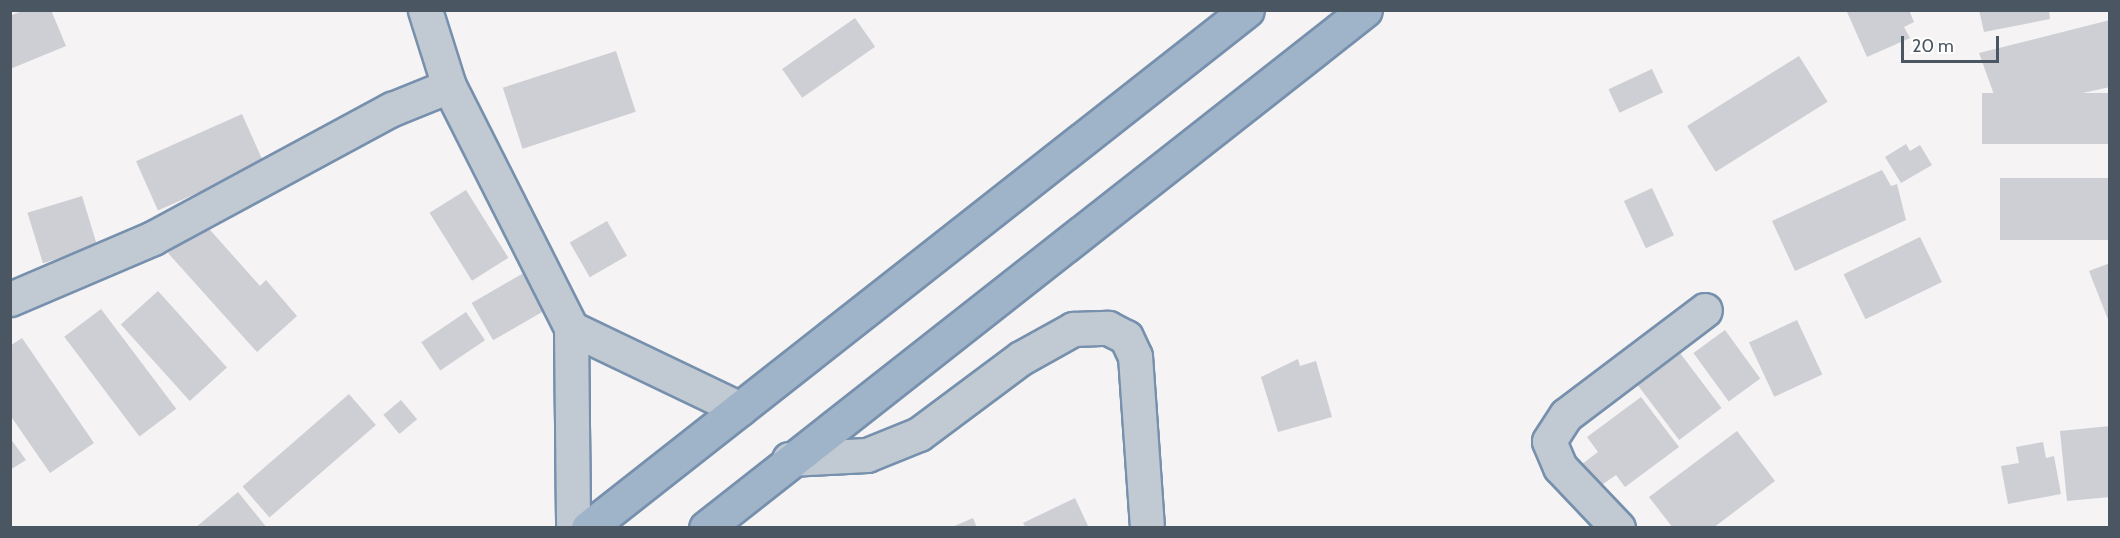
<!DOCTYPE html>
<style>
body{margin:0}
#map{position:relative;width:2120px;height:538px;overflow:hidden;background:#f5f3f3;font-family:Cabin,sans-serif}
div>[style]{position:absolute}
.building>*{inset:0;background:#cdcfd5;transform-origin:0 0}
.roads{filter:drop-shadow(2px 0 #7690ad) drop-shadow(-2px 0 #7690ad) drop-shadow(0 2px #7690ad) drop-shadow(0 -2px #7690ad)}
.minor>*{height:33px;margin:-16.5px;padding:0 16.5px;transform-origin:16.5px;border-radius:16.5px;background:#c1cad2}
.trunk>*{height:33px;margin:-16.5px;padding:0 16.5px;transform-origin:16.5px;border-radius:16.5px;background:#9fb4c9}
span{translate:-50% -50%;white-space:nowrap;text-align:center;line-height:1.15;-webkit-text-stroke:5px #fff;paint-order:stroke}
.frame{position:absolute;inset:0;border:12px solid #4a5661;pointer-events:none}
.scale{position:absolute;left:1901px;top:36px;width:98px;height:27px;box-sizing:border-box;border:3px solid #4a5661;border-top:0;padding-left:8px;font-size:18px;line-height:21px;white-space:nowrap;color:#4a5661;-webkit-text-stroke:4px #fff;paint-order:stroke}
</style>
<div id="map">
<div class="building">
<div style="clip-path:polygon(24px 10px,51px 10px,66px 46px,10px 69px,10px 16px)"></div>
<div style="clip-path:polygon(1909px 10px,1914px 22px,1904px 27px,1910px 38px,1867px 57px,1847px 12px)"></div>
<div style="clip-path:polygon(1979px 10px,2049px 10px,2050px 19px,1984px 32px)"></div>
<div style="left:855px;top:18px;width:35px;height:89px;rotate:55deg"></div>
<div style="clip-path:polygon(2110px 20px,2110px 87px,2000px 111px,1979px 53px)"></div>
<div style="left:616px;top:51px;width:64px;height:119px;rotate:72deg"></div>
<div style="left:1799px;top:56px;width:54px;height:132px;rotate:58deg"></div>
<div style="left:1652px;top:69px;width:26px;height:48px;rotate:65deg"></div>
<div style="left:2110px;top:93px;width:51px;height:128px;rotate:90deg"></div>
<div style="left:242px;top:114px;width:54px;height:116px;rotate:66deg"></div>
<div style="clip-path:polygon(1906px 144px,1910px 151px,1920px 145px,1932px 165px,1901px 183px,1885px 157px)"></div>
<div style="clip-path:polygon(1882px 170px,1891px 186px,1897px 184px,1906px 220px,1795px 271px,1772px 221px)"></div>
<div style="left:2110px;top:178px;width:62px;height:110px;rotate:90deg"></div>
<div style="left:1652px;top:188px;width:52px;height:31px;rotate:65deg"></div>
<div style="left:466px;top:190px;width:80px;height:43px;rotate:58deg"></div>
<div style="left:82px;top:196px;width:53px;height:57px;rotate:73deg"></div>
<div style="left:607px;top:221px;width:40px;height:43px;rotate:60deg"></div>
<div style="clip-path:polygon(203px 222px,260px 286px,266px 280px,297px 316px,257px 352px,168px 253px)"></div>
<div style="left:1920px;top:237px;width:50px;height:85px;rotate:64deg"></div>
<div style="clip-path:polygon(2110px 263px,2110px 322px,2109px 322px,2089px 271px)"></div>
<div style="left:534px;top:267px;width:43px;height:72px;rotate:60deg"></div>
<div style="left:158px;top:291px;width:103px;height:50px;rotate:48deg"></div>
<div style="left:101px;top:309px;width:125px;height:46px;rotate:53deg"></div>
<div style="left:466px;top:312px;width:34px;height:54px;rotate:56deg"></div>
<div style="left:1797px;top:320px;width:60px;height:53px;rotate:65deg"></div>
<div style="left:1725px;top:330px;width:60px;height:39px;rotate:54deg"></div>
<div style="clip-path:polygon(22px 338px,94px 443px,50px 473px,10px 415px,10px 346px)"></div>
<div style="left:1680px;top:353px;width:69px;height:53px;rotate:53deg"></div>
<div style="clip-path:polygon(1298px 359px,1300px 366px,1316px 361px,1332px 417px,1278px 432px,1261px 377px)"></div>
<div style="left:349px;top:394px;width:41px;height:141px;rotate:49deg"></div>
<div style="clip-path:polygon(1641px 397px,1679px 447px,1625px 487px,1616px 475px,1596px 489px,1578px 467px,1598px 452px,1587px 437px)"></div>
<div style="left:401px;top:400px;width:25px;height:23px;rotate:50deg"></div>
<div style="clip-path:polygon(2110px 426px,2110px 497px,2067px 501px,2060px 431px)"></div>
<div style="clip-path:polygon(1737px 431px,1775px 481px,1713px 528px,1673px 528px,1649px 497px)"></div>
<div style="clip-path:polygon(10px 438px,26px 460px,10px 470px)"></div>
<div style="clip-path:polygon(2043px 442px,2046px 458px,2054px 456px,2061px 494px,2008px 504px,2001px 466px,2019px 463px,2016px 447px)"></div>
<div style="clip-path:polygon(238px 492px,267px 528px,195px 528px)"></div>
<div style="clip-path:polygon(1075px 498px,1089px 528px,1026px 528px,1023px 523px)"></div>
<div style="clip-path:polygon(973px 518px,977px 528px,950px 528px)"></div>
</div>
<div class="roads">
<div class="minor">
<div style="left:425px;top:10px;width:80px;rotate:72.5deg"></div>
<div style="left:449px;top:86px;width:271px;rotate:63.2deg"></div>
<div style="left:571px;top:328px;width:200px;rotate:89.4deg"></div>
<div style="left:10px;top:299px;width:155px;rotate:-23.1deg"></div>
<div style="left:153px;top:238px;width:272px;rotate:-28.4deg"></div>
<div style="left:392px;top:109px;width:61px;rotate:-22deg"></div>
<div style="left:571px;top:328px;width:187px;rotate:25.6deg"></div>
<div style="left:789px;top:459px;width:78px;rotate:-2.9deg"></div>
<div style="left:867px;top:455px;width:56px;rotate:-22deg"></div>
<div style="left:919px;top:434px;width:127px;rotate:-36.7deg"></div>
<div style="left:1021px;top:358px;width:60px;rotate:-29.1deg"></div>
<div style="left:1073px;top:329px;width:35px;rotate:-2deg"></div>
<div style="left:1108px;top:328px;width:20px;rotate:27deg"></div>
<div style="left:1126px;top:337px;width:21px;rotate:65deg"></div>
<div style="left:1135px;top:356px;width:172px;rotate:86deg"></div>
<div style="left:1618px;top:528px;width:84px;rotate:-133.6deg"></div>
<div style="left:1560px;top:467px;width:28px;rotate:-113deg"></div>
<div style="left:1549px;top:441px;width:31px;rotate:-57deg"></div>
<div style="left:1566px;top:415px;width:174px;rotate:-37.1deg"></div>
</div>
<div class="trunk">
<div style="left:588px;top:528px;width:838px;rotate:-38.17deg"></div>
<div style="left:706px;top:528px;width:838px;rotate:-38.17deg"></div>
</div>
</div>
<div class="frame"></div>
<div class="scale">20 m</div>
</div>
